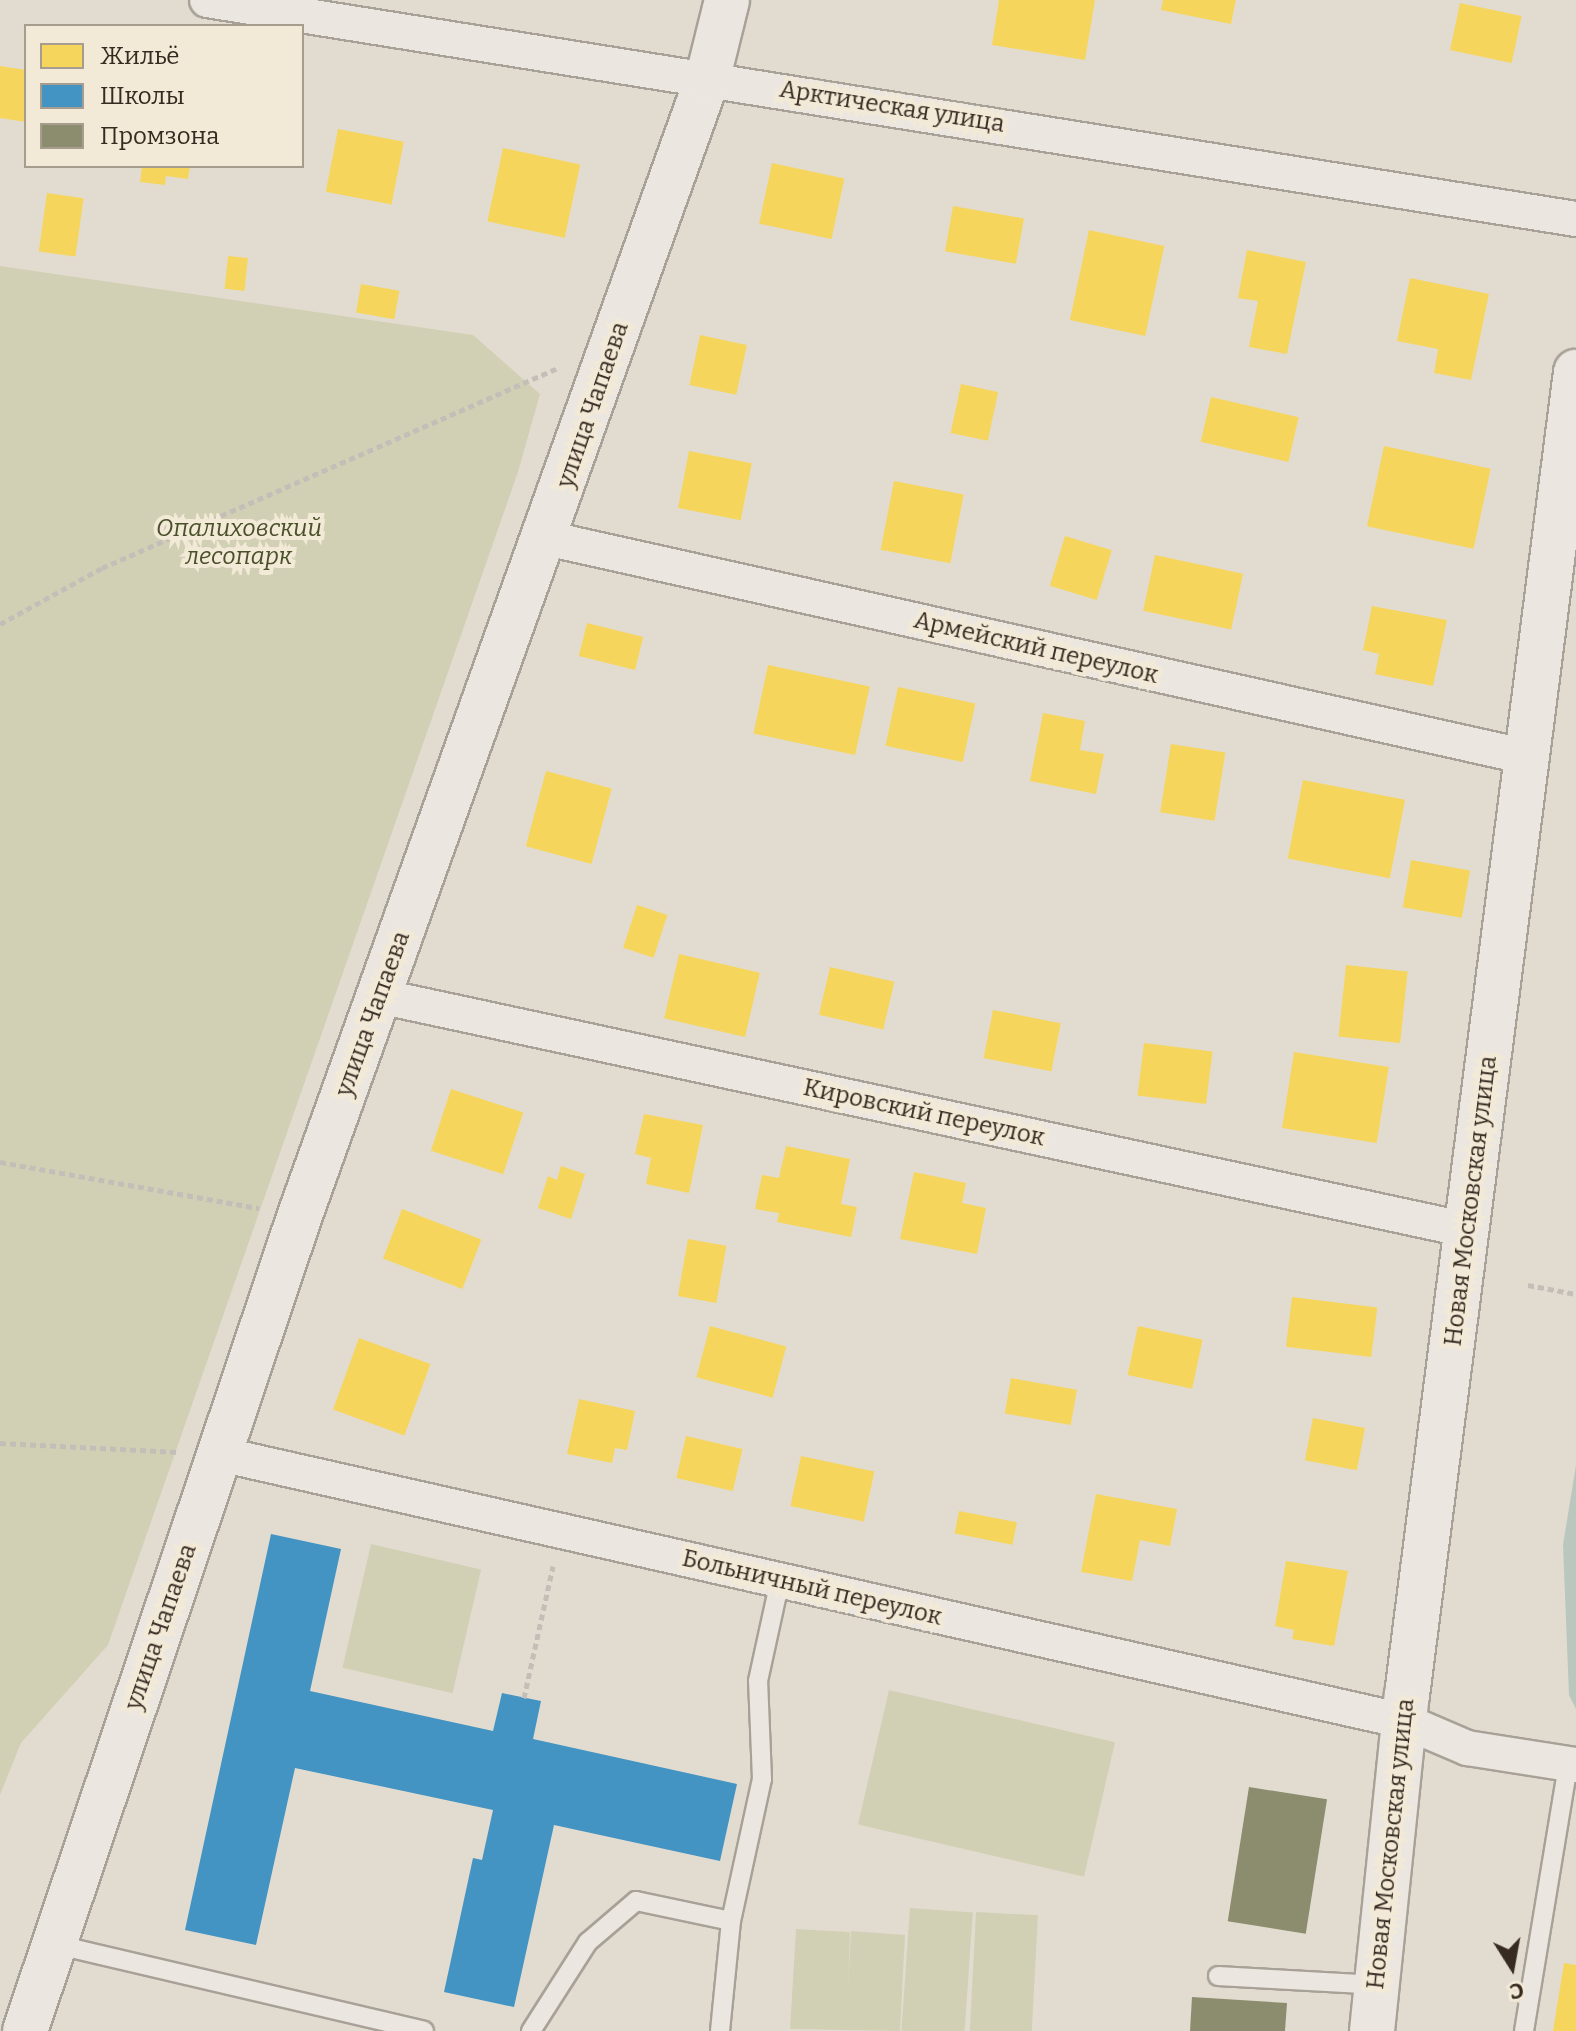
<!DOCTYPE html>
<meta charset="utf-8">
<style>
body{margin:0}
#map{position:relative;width:1576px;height:2031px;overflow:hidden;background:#e2dcd0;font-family:Bitter,serif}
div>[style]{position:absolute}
.green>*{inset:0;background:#d2d0b4;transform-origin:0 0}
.water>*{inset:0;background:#bac7be}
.homes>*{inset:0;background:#f6d55c;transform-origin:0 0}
.schools>*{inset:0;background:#4393c3}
.industry>*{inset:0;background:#8c8c6e;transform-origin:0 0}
.path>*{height:5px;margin-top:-2.5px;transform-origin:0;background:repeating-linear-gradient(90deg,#c3beb7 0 6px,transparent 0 10px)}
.roads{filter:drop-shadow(2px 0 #a8a198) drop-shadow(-2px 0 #a8a198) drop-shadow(0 2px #a8a198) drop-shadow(0 -2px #a8a198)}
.lane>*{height:18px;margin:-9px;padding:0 9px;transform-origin:9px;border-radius:9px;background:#ebe7e0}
.street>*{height:34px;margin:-17px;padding:0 17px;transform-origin:17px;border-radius:17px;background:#ebe7e0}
.secondary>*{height:44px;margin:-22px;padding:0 22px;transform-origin:22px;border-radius:22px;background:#ebe7e0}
span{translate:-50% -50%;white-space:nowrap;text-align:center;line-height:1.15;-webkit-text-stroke:8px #f2e9d7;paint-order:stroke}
.street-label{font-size:24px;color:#362a21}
.park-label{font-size:24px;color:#49502a;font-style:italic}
.legend{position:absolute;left:24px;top:24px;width:280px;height:144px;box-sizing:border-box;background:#f2e9d7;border:2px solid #a79d8e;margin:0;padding:10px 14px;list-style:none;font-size:24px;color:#362a21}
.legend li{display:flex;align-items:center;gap:16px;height:40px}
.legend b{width:40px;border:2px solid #a79d8e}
.north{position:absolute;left:1472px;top:1927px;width:80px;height:80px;-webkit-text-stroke:6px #f2e9d7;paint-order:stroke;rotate:169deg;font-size:22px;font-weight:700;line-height:32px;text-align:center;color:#362a21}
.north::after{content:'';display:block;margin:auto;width:28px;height:36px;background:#362a21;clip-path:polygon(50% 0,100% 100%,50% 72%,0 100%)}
</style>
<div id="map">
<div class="green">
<div style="clip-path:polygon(0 266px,473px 335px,540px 394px,518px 472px,108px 1645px,21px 1743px,0 1795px)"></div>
<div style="left:371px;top:1544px;width:113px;height:127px;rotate:13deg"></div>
<div style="left:889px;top:1690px;width:232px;height:138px;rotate:13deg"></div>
<div style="left:910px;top:1908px;width:63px;height:123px;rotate:4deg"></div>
<div style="left:976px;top:1912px;width:62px;height:119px;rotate:3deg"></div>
<div style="clip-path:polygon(796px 1929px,850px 1932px,848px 1988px,851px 1931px,905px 1935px,900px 2031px,790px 2029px)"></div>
</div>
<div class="water">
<div style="clip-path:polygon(1576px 1465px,1576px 1709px,1569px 1695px,1563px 1545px)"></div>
</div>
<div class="homes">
<div style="clip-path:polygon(999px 0,1095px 0,1085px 60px,992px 45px)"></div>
<div style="clip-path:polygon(1163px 0,1236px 0,1231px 24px,1161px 10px)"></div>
<div style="left:1460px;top:3px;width:63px;height:48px;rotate:12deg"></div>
<div style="clip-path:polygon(0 66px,26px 70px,26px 122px,0 118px)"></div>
<div style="left:338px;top:129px;width:67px;height:64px;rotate:11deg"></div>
<div style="left:503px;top:148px;width:79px;height:75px;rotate:12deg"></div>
<div style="left:772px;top:163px;width:74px;height:62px;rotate:12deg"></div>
<div style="clip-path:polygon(142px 166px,190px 166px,188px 179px,166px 176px,165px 185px,140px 182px)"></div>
<div style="left:47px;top:193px;width:37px;height:59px;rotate:8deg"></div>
<div style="left:953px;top:206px;width:72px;height:46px;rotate:10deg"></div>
<div style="left:1089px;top:230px;width:77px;height:92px;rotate:12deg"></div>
<div style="clip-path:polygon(1247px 250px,1306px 262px,1287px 354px,1249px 347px,1258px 301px,1238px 298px)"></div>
<div style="left:228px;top:256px;width:20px;height:33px;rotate:6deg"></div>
<div style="clip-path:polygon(1410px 278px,1489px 294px,1471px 380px,1434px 373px,1438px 349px,1397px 341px)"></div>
<div style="left:361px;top:284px;width:39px;height:29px;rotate:10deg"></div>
<div style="left:700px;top:335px;width:48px;height:51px;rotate:12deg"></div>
<div style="left:961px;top:384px;width:38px;height:50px;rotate:12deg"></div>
<div style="left:1211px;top:397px;width:90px;height:46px;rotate:13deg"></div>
<div style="left:1384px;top:446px;width:109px;height:82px;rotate:12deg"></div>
<div style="left:689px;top:451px;width:64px;height:58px;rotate:11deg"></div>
<div style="left:894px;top:481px;width:71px;height:70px;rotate:11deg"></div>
<div style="left:1065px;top:536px;width:49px;height:52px;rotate:17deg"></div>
<div style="left:1155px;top:555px;width:90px;height:57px;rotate:12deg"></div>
<div style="clip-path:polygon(1372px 606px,1447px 620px,1433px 686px,1375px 674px,1379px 654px,1363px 650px)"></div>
<div style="left:587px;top:623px;width:58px;height:34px;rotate:14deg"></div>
<div style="left:768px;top:665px;width:104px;height:70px;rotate:12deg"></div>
<div style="left:898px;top:687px;width:79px;height:60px;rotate:12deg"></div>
<div style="clip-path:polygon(1043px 713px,1085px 721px,1080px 750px,1104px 754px,1096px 794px,1030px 781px)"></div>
<div style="left:1171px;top:744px;width:55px;height:69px;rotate:9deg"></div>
<div style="left:546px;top:771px;width:68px;height:78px;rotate:15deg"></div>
<div style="left:1303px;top:780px;width:104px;height:80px;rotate:11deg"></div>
<div style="left:1411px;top:860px;width:60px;height:48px;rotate:10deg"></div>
<div style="left:637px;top:905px;width:32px;height:45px;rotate:18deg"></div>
<div style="left:679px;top:954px;width:83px;height:66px;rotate:13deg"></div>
<div style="left:1346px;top:965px;width:62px;height:72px;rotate:6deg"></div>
<div style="left:830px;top:967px;width:66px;height:49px;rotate:13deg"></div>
<div style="left:993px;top:1010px;width:69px;height:49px;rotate:11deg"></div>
<div style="left:1144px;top:1043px;width:69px;height:53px;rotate:7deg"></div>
<div style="left:1294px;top:1052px;width:96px;height:77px;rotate:9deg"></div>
<div style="left:451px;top:1089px;width:76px;height:65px;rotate:18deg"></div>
<div style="clip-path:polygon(644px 1114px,703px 1125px,689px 1193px,646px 1184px,651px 1158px,635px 1154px)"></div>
<div style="clip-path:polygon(786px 1146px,850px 1159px,841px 1204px,857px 1207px,851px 1237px,777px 1222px,779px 1213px,755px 1209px,762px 1175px,779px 1178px)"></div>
<div style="clip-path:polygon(561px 1166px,585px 1174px,571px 1219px,538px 1208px,548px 1176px,557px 1180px)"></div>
<div style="clip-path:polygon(914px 1172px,966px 1183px,962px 1203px,986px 1208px,977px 1254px,900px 1239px)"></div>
<div style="left:402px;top:1209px;width:85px;height:53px;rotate:21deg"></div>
<div style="left:688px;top:1239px;width:39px;height:58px;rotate:10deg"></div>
<div style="left:1292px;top:1297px;width:86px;height:50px;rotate:7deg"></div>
<div style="left:710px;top:1326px;width:79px;height:53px;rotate:15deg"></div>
<div style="left:1138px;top:1326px;width:66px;height:50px;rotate:12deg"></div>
<div style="left:359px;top:1338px;width:76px;height:76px;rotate:20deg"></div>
<div style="left:1011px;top:1378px;width:67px;height:36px;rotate:10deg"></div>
<div style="clip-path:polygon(579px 1399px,635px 1411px,627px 1450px,615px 1448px,612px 1463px,567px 1454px)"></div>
<div style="left:1313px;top:1418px;width:53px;height:43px;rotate:11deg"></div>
<div style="left:686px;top:1436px;width:58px;height:43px;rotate:13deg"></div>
<div style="left:801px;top:1456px;width:75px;height:51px;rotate:12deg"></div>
<div style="clip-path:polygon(1096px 1494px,1177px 1509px,1170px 1546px,1140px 1540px,1132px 1581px,1081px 1572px)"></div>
<div style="left:959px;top:1511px;width:59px;height:23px;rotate:11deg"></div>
<div style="clip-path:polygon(1286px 1561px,1348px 1571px,1334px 1646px,1292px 1639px,1294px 1630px,1275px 1626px)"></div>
<div style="clip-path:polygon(1564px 1963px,1576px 1965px,1576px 2031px,1553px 2031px)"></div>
</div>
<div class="schools">
<div style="clip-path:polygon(271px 1534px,341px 1549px,310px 1691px,493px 1731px,502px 1693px,541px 1701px,533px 1739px,737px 1784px,720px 1861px,554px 1825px,514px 2007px,444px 1992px,473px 1858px,482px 1860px,493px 1810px,295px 1768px,256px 1945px,185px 1930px)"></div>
</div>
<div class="industry">
<div style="left:1249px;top:1787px;width:79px;height:136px;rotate:9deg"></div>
<div style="clip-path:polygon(1192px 1997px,1287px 2003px,1285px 2031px,1190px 2031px)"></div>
</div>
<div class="path">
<div style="left:0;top:624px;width:116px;rotate:-28.8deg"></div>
<div style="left:102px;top:568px;width:499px;rotate:-23.7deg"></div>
<div style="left:0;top:1162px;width:263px;rotate:10.1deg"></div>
<div style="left:1528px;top:1285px;width:49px;rotate:10.6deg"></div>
<div style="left:0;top:1443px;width:179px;rotate:2.9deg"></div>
<div style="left:524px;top:1698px;width:135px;rotate:-77.6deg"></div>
</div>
<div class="roads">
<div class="lane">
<div style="left:54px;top:1944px;width:380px;rotate:13.2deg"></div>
<div style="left:1218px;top:1976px;width:159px;rotate:3.2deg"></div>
<div style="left:531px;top:2031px;width:106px;rotate:-57.4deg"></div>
<div style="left:588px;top:1942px;width:63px;rotate:-40.5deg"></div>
<div style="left:636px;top:1901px;width:97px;rotate:11.9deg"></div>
<div style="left:731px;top:1921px;width:145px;rotate:-77.7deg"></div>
<div style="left:762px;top:1779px;width:98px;rotate:-92.3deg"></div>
<div style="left:758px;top:1681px;width:103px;rotate:-77.7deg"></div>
<div style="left:720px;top:2031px;width:111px;rotate:-84.3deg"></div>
<div style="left:1524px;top:2031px;width:271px;rotate:-80.6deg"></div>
</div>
<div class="street">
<div style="left:207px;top:0;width:1386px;rotate:9.09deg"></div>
<div style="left:546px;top:538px;width:1005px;rotate:12.58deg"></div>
<div style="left:379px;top:996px;width:1114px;rotate:12.13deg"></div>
<div style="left:220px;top:1454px;width:1214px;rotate:12.71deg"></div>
<div style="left:1404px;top:1721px;width:69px;rotate:23.2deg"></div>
<div style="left:1467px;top:1748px;width:110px;rotate:8.9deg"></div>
</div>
<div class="secondary">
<div style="left:25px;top:2031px;width:861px;rotate:-71.38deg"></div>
<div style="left:300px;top:1215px;width:1209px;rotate:-70.28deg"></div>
<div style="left:708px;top:77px;width:79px;rotate:-76.1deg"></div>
<div style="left:1372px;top:2031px;width:338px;rotate:-84.1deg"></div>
<div style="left:1407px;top:1695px;width:1334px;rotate:-82.72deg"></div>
</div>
</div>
<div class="street-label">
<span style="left:892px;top:107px;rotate:9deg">Арктическая улица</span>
<span style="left:593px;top:405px;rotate:-71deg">улица Чапаева</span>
<span style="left:1036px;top:648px;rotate:13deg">Армейский переулок</span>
<span style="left:373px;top:1014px;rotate:-70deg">улица Чапаева</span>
<span style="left:924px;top:1113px;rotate:12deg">Кировский переулок</span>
<span style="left:1471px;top:1201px;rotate:-83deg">Новая Московская улица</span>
<span style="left:812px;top:1588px;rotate:13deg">Больничный переулок</span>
<span style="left:161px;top:1627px;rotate:-71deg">улица Чапаева</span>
<span style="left:1391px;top:1844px;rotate:-84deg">Новая Московская улица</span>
</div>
<div class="park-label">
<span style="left:239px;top:543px">Опалиховский<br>лесопарк</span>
</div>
<ul class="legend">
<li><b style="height:22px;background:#f6d55c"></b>Жильё</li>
<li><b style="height:22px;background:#4393c3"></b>Школы</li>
<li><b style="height:22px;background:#8c8c6e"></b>Промзона</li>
</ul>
<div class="north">С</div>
</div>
